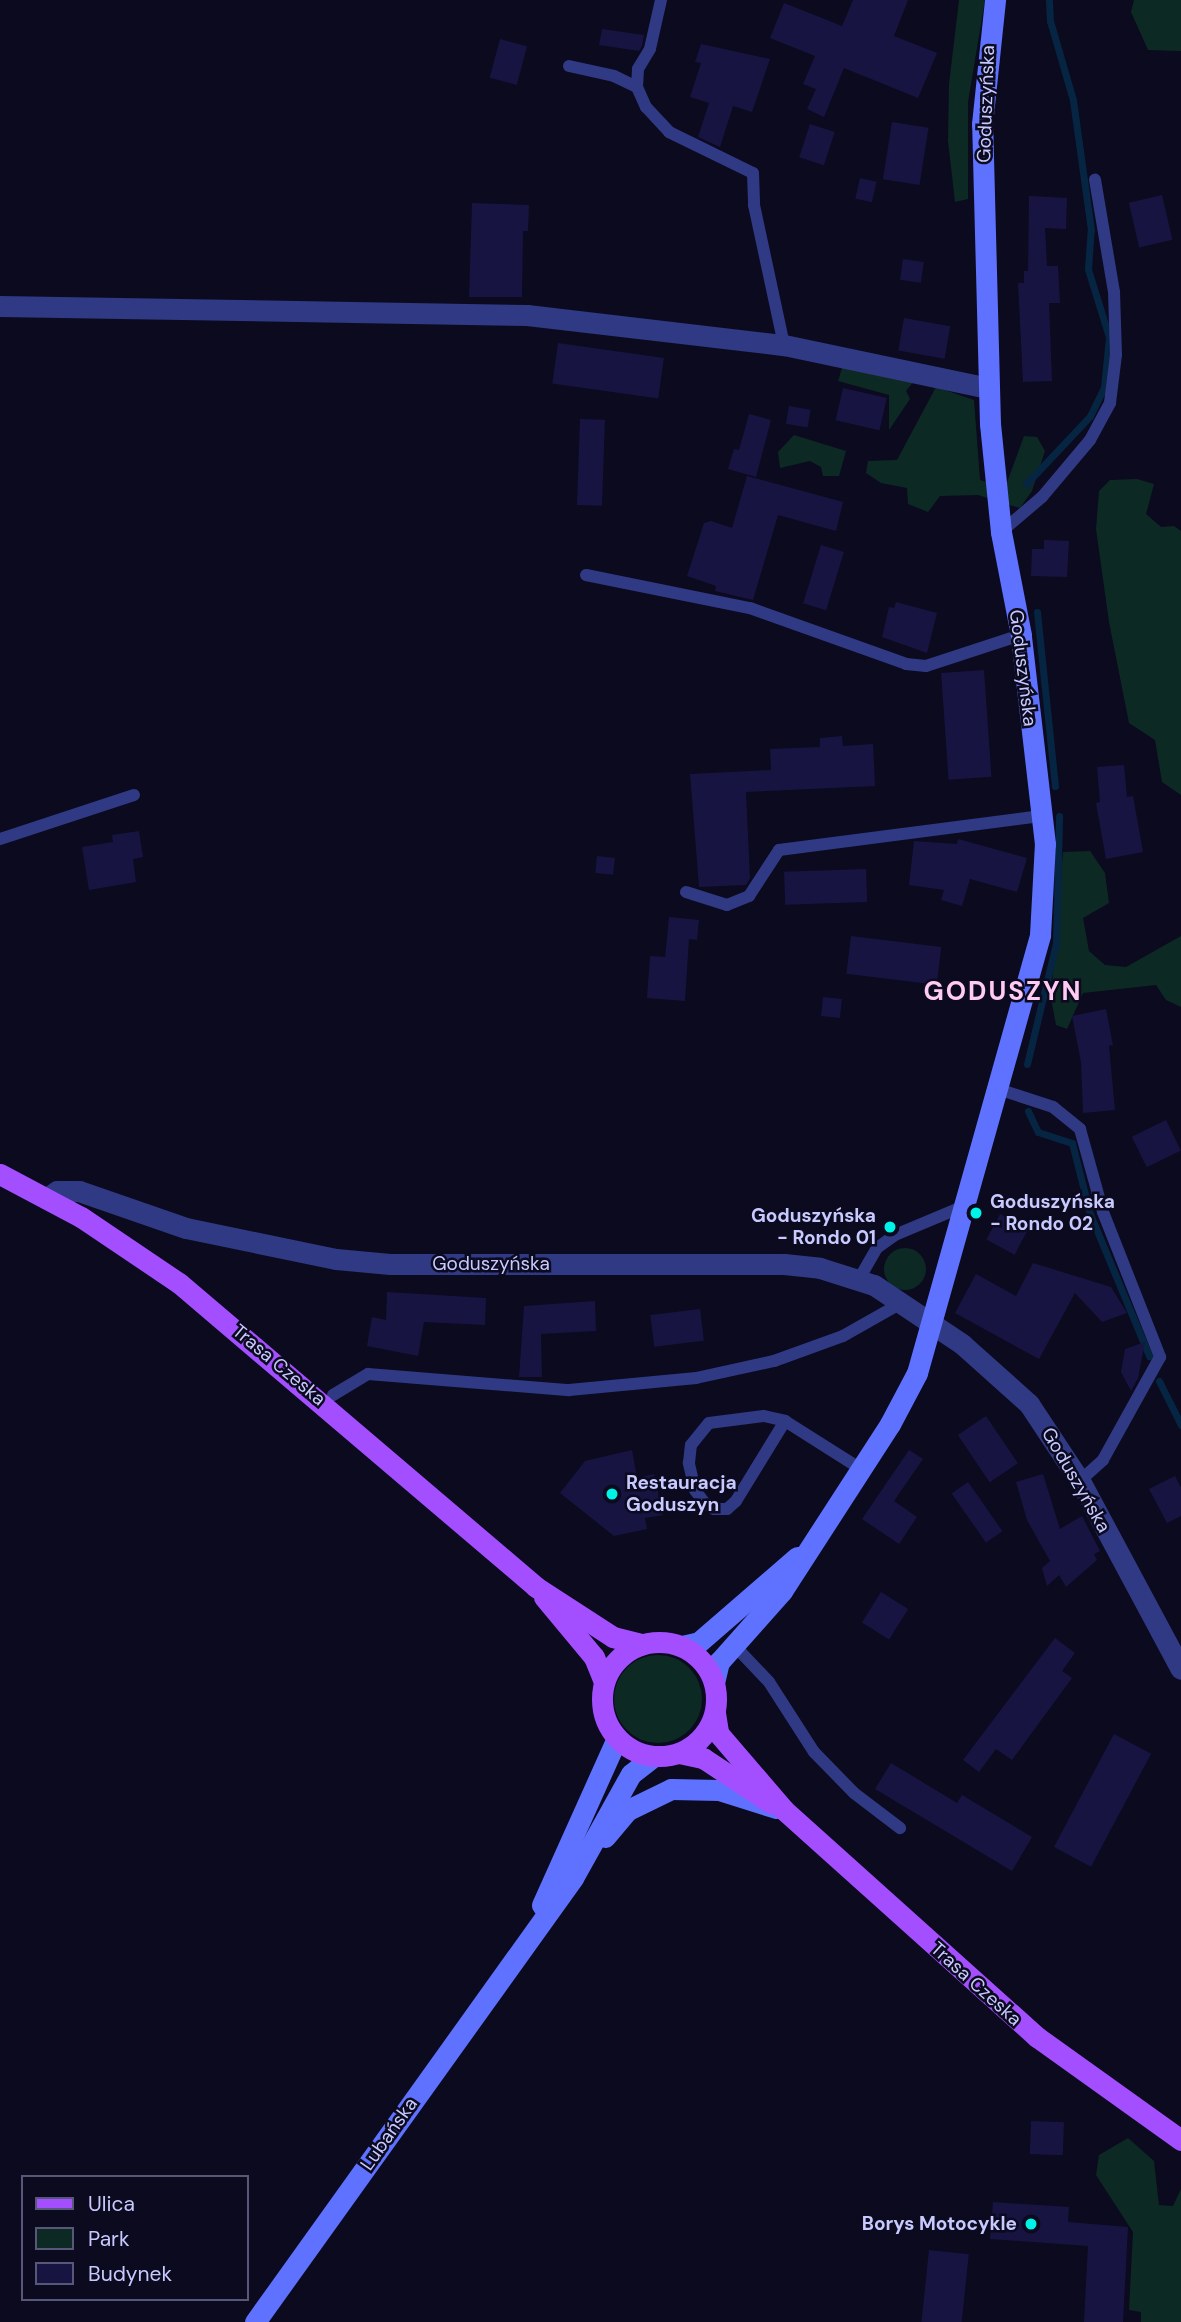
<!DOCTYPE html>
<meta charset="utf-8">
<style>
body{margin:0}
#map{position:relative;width:1181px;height:2322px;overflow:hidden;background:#0b0a1f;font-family:"DM Sans",sans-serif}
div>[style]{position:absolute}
.green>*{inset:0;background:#0d2924}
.round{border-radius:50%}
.stream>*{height:7px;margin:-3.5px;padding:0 3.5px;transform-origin:3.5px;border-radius:3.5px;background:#062542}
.building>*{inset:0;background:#171442;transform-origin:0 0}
.lane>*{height:12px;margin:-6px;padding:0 6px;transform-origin:6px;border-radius:6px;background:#303983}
.street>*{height:21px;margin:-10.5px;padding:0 10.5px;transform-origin:10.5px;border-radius:10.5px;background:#303983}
.secondary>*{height:21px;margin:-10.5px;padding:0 10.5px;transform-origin:10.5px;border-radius:10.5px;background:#5f72ff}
.primary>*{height:21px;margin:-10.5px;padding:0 10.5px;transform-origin:10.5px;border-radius:10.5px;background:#a34fff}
.primary>.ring{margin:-10.5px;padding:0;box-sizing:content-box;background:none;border:21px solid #a34fff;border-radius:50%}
.dots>*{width:19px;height:19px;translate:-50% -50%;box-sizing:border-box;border:4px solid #0b0a1f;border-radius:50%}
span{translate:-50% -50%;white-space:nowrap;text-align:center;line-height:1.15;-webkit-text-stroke:5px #0b0a1f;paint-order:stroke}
.street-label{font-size:19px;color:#c8caff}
.poi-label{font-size:19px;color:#c8caff;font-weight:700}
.left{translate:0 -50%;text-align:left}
.right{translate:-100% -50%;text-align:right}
.district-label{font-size:26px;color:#ffcaf3;font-weight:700;letter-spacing:2px}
.legend{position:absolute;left:21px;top:2175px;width:228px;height:126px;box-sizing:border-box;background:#0b0a1f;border:2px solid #575779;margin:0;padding:9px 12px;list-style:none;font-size:21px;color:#c8caff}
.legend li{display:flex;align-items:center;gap:14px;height:35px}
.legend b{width:35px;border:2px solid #575779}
</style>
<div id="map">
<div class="green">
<div style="clip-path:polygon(959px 0,985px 0,968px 102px,968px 199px,955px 202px,948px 141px,949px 84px)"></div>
<div style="clip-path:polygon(1134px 0,1181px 0,1181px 51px,1148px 50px,1131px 12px)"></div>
<div style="clip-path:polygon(843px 365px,914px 381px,906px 391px,910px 399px,889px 430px,889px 395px,838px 381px)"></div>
<div style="clip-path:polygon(936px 387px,974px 400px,980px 480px,1005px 488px,1024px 436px,1037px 437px,1045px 451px,1032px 491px,1020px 508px,978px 495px,940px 496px,928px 512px,908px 504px,907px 488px,881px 483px,866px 473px,868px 461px,897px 460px)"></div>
<div style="clip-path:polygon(794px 435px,846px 451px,839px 476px,823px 476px,821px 467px,810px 461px,780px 468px,778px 452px)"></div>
<div style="clip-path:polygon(1137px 479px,1154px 484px,1146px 514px,1161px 527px,1174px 526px,1181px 531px,1181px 795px,1162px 782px,1155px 740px,1129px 723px,1109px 622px,1096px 529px,1099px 491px,1110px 480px)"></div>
<div style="clip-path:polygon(1090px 851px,1105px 873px,1109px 903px,1083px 918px,1089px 951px,1105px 965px,1126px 967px,1181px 936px,1181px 1007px,1166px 1000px,1156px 985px,1083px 993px,1067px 1029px,1056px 1025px,1051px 998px,1063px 852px)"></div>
<div class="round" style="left:884px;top:1248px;width:42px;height:42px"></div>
<div class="round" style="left:614px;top:1655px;width:88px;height:88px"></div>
<div style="clip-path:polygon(1128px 2138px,1154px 2161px,1159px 2205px,1173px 2206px,1181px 2189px,1181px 2322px,1141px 2322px,1141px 2312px,1129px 2310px,1133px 2232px,1096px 2175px,1099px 2155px)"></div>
</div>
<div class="stream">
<div style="left:1026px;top:484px;width:93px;rotate:-46.7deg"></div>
<div style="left:1090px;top:416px;width:32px;rotate:-64deg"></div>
<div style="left:1104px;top:387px;width:50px;rotate:-84.3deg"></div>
<div style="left:1109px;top:337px;width:71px;rotate:-107.2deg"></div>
<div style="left:1088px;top:269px;width:39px;rotate:-86deg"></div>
<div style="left:1091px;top:230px;width:131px;rotate:-97.9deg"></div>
<div style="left:1073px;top:100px;width:82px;rotate:-106.2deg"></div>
<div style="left:1050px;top:21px;width:21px;rotate:-93deg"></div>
<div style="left:1037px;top:612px;width:175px;rotate:84.1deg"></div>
<div style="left:1027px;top:1064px;width:124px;rotate:-76.5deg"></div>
<div style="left:1056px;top:943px;width:127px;rotate:-88.6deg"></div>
<div style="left:1028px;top:1111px;width:23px;rotate:65deg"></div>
<div style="left:1038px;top:1132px;width:36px;rotate:18deg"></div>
<div style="left:1072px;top:1143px;width:73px;rotate:75.8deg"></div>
<div style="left:1090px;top:1214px;width:154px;rotate:67.4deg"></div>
<div style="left:1159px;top:1381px;width:49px;rotate:63.4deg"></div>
</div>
<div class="building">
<div style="clip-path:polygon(853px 0,908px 0,894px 36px,937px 53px,918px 98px,844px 68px,824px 117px,807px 109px,816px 89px,803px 84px,815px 56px,770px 38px,784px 3px,842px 26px)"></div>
<div style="clip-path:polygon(602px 29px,644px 35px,642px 46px,639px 51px,599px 45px)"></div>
<div style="left:500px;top:39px;width:28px;height:40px;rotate:15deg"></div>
<div style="clip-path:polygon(701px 44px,770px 59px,752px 112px,733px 106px,720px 147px,698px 137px,709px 103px,690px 97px,701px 63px,695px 62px)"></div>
<div style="left:892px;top:122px;width:37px;height:58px;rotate:9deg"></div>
<div style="left:810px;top:124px;width:26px;height:35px;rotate:18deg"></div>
<div style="left:860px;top:178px;width:17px;height:21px;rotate:13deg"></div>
<div style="left:1162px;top:195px;width:46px;height:34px;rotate:77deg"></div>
<div style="clip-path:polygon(1029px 196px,1067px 198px,1066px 229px,1045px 228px,1047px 266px,1058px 266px,1060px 303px,1049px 303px,1052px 381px,1023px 382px,1018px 283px,1024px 283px,1024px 271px,1028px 271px)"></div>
<div style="clip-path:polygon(472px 203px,529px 205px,528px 231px,523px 231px,522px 297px,469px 297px)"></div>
<div style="left:903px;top:259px;width:21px;height:21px;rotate:8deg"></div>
<div style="left:904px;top:318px;width:47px;height:33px;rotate:10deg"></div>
<div style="left:558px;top:343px;width:107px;height:41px;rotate:8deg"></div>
<div style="left:843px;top:388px;width:45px;height:33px;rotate:13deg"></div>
<div style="left:789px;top:406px;width:22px;height:18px;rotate:10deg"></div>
<div style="clip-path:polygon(749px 414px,771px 420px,756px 477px,728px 469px,734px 449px,739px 450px)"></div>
<div style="left:580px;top:419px;width:25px;height:86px;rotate:2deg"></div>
<div style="clip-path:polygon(747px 476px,843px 502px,836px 531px,778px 515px,753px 600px,715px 591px,716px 586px,687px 576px,704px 523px,711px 521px,732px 528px)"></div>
<div style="clip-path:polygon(1044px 540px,1069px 541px,1067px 577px,1031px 576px,1032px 549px,1044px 549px)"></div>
<div style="left:821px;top:545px;width:24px;height:61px;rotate:17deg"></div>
<div style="clip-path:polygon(896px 602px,937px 613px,927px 653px,882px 637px,889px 607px,894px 608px)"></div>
<div style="left:984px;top:670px;width:107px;height:43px;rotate:86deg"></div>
<div style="clip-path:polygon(842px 736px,843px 746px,873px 744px,875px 786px,746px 792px,750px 878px,746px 885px,699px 887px,690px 774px,771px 770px,770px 749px,820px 747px,820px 738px)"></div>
<div style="clip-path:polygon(1124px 765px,1127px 797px,1133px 796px,1143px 852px,1106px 859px,1096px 803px,1100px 802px,1097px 767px)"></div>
<div style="clip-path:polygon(139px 831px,143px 857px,133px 859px,136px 882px,89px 890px,82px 847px,113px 842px,112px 835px)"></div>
<div style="clip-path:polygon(958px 839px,1027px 858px,1017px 892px,970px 879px,962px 906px,941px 900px,944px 890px,909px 885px,914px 841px,957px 844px)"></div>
<div style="left:597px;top:856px;width:18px;height:17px;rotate:6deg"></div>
<div style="left:866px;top:869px;width:33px;height:82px;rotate:88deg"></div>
<div style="clip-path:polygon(669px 917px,699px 920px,697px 940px,689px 939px,685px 1001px,647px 998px,650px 956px,665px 957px)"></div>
<div style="left:851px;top:936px;width:91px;height:38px;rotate:7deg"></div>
<div style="left:823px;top:997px;width:19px;height:19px;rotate:6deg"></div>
<div style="clip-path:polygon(1106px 1009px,1113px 1045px,1109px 1046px,1115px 1110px,1083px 1113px,1081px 1062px,1072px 1016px)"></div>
<div style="left:1166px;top:1120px;width:34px;height:38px;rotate:64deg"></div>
<div style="left:1000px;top:1214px;width:32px;height:29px;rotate:28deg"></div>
<div style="clip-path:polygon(1033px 1263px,1111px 1287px,1127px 1313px,1102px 1322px,1075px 1293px,1039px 1359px,955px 1313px,976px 1274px,1016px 1296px)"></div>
<div style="clip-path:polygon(387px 1292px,486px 1298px,485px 1325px,424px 1322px,418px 1356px,367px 1346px,372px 1317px,386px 1320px)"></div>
<div style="clip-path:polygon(595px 1301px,596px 1331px,541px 1334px,542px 1377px,519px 1377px,524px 1306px)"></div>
<div style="left:700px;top:1309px;width:32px;height:50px;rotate:83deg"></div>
<div style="clip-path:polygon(1145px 1342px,1138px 1378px,1131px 1391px,1121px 1372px,1125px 1349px)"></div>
<div style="left:986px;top:1416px;width:57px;height:34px;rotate:56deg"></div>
<div style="clip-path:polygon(632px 1450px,637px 1478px,654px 1474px,663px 1515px,645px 1518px,647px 1529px,614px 1536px,560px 1493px,585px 1461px)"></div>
<div style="clip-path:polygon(909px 1450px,923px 1459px,894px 1501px,917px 1517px,899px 1544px,862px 1519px)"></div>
<div style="clip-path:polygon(1043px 1474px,1060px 1529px,1082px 1516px,1100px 1551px,1094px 1554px,1097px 1560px,1066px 1587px,1059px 1575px,1047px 1586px,1042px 1568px,1050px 1561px,1027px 1520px,1016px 1482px)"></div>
<div style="clip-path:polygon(1175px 1476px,1181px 1488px,1181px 1516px,1167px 1523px,1149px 1489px)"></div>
<div style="left:968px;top:1482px;width:60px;height:20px;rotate:55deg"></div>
<div style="left:881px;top:1592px;width:32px;height:36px;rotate:32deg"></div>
<div style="clip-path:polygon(1055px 1638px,1075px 1653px,1062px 1671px,1072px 1678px,1012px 1760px,996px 1749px,979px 1772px,963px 1760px)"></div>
<div style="left:1114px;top:1734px;width:42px;height:128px;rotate:28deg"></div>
<div style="clip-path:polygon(891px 1763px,957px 1803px,962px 1795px,1032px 1837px,1012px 1871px,875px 1789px)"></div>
<div style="left:1031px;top:2121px;width:33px;height:33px;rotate:2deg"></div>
<div style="clip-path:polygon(993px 2202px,1069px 2207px,1068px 2222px,1128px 2227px,1123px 2322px,1084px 2322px,1088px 2246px,990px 2239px)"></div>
<div style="left:929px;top:2250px;width:40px;height:73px;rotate:6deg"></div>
</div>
<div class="lane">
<div style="left:661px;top:0;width:50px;rotate:102.7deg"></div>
<div style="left:650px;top:49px;width:23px;rotate:121deg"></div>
<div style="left:638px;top:69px;width:18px;rotate:93deg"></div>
<div style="left:637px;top:87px;width:22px;rotate:66deg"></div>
<div style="left:646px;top:107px;width:34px;rotate:47deg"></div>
<div style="left:669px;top:132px;width:93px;rotate:26deg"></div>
<div style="left:753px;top:173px;width:32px;rotate:88deg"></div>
<div style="left:754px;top:205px;width:143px;rotate:77.9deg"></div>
<div style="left:569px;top:66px;width:46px;rotate:12.5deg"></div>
<div style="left:614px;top:76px;width:25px;rotate:26deg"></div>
<div style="left:1001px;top:532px;width:54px;rotate:-40.5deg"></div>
<div style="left:1042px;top:497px;width:75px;rotate:-49.9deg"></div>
<div style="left:1090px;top:440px;width:42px;rotate:-61.6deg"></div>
<div style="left:1110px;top:403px;width:48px;rotate:-82.9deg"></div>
<div style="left:1116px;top:355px;width:63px;rotate:-91.8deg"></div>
<div style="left:1114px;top:292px;width:114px;rotate:-99.6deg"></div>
<div style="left:586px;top:575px;width:167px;rotate:11.4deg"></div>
<div style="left:750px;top:608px;width:166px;rotate:19.7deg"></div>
<div style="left:906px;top:664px;width:20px;rotate:6deg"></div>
<div style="left:926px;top:666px;width:100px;rotate:-18.1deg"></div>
<div style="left:0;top:839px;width:141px;rotate:-18.2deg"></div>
<div style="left:686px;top:892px;width:43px;rotate:17.6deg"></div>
<div style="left:727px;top:905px;width:24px;rotate:-22deg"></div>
<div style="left:749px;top:896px;width:55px;rotate:-56.9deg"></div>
<div style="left:779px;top:850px;width:264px;rotate:-7.4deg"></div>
<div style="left:998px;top:1089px;width:58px;rotate:18.1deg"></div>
<div style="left:1053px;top:1107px;width:35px;rotate:39deg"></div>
<div style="left:1080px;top:1129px;width:86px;rotate:74.5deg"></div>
<div style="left:1103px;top:1212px;width:156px;rotate:68.5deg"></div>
<div style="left:1160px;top:1357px;width:118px;rotate:119deg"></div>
<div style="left:1103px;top:1460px;width:31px;rotate:138deg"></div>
<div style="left:859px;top:1279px;width:36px;rotate:-60deg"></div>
<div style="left:877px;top:1248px;width:22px;rotate:-36deg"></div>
<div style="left:895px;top:1235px;width:75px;rotate:-22.8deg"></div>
<div style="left:333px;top:1395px;width:41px;rotate:-31deg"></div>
<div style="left:368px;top:1374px;width:202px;rotate:4.6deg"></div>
<div style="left:569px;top:1390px;width:128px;rotate:-5.4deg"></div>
<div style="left:696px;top:1378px;width:80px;rotate:-12.3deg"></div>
<div style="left:774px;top:1361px;width:73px;rotate:-19.9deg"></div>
<div style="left:843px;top:1336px;width:69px;rotate:-29.5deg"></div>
<div style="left:785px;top:1421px;width:94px;rotate:121.5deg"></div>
<div style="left:736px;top:1501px;width:12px;rotate:138deg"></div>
<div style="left:727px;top:1509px;width:13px;rotate:180deg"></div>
<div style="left:714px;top:1509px;width:12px;rotate:-145deg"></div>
<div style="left:704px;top:1502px;width:15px;rotate:-127deg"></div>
<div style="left:695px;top:1490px;width:28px;rotate:-103deg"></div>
<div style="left:689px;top:1463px;width:18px;rotate:-84deg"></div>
<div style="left:691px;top:1445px;width:28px;rotate:-51deg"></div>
<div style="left:709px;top:1423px;width:55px;rotate:-7.3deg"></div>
<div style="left:764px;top:1416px;width:22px;rotate:13deg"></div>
<div style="left:785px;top:1421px;width:90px;rotate:32.3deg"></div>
<div style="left:733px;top:1644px;width:52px;rotate:46.5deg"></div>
<div style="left:769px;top:1682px;width:83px;rotate:57.3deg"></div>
<div style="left:814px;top:1752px;width:57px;rotate:45.7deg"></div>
<div style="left:854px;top:1793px;width:58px;rotate:37.3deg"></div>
</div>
<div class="street">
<div style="left:0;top:306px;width:527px;rotate:0.98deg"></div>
<div style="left:527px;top:315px;width:259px;rotate:6.7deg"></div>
<div style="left:784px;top:345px;width:208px;rotate:11.9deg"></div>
<div style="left:47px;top:1198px;width:12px;rotate:-35deg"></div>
<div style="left:57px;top:1191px;width:22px"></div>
<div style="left:79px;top:1191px;width:113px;rotate:19.1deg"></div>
<div style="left:186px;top:1228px;width:153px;rotate:11.7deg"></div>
<div style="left:336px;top:1259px;width:54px;rotate:5.3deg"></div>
<div style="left:390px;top:1264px;width:394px"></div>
<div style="left:784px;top:1264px;width:36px;rotate:6deg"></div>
<div style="left:820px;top:1268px;width:57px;rotate:17.5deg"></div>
<div style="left:874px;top:1285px;width:106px;rotate:33.8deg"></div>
<div style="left:962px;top:1344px;width:90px;rotate:41.8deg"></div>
<div style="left:1029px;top:1404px;width:92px;rotate:56.5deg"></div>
<div style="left:1080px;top:1481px;width:213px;rotate:61.8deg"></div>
</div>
<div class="secondary">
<div style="left:682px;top:1646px;width:17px;rotate:-13deg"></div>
<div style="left:699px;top:1642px;width:130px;rotate:-40.9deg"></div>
<div style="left:714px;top:1683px;width:22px;rotate:-77deg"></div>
<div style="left:719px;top:1662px;width:95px;rotate:-48.4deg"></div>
<div style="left:782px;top:1591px;width:199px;rotate:-57.1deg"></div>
<div style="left:890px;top:1424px;width:58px;rotate:-62.1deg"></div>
<div style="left:917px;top:1373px;width:455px;rotate:-74.3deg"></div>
<div style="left:1040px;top:935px;width:91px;rotate:-86.9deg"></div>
<div style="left:1045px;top:844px;width:210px;rotate:-96.6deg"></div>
<div style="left:1021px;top:635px;width:105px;rotate:-101deg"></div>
<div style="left:1001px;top:532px;width:109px;rotate:-95.8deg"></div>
<div style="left:990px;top:424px;width:300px;rotate:-91.5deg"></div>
<div style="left:982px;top:124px;width:125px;rotate:-84deg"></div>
<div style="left:605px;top:1837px;width:35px;rotate:-50deg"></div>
<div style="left:628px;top:1810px;width:48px;rotate:-26deg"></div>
<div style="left:671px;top:1789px;width:48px;rotate:1.2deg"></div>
<div style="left:719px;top:1790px;width:60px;rotate:17.5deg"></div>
<div style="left:542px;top:1905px;width:183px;rotate:-65.8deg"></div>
<div style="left:255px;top:2322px;width:546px;rotate:-54.39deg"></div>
<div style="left:573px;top:1878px;width:119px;rotate:-60.9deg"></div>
<div style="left:631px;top:1774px;width:29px;rotate:-38deg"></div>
</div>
<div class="primary">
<div style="left:0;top:1174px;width:92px;rotate:28deg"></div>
<div style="left:81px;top:1217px;width:118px;rotate:34deg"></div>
<div style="left:179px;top:1283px;width:469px;rotate:40.4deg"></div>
<div style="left:536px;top:1587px;width:92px;rotate:33deg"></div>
<div style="left:613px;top:1637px;width:30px;rotate:14deg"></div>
<div style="left:544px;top:1597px;width:78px;rotate:50.2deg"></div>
<div style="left:594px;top:1657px;width:27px;rotate:68deg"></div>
<div class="ring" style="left:602px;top:1642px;width:93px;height:93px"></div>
<div style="left:715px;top:1713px;width:20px;rotate:81deg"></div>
<div style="left:718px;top:1733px;width:101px;rotate:49.4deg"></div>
<div style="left:784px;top:1810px;width:340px;rotate:41.9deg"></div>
<div style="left:1037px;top:2037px;width:177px;rotate:35.6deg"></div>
<div style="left:679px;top:1753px;width:25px;rotate:12deg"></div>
<div style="left:703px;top:1758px;width:82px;rotate:33.5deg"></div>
</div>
<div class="dots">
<div style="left:976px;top:1213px;background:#00f3e7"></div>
<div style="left:890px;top:1227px;background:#00f3e7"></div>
<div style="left:612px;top:1494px;background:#00f3e7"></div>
<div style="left:1031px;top:2224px;background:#00f3e7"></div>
</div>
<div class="street-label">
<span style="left:986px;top:104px;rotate:-88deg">Goduszyńska</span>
<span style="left:1023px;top:668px;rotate:83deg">Goduszyńska</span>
<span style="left:491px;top:1264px">Goduszyńska</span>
<span style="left:279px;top:1365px;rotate:40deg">Trasa Czeska</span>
<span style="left:1076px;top:1480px;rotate:60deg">Goduszyńska</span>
<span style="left:976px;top:1984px;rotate:42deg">Trasa Czeska</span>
<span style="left:389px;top:2134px;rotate:-55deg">Lubańska</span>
</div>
<div class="poi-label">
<span class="left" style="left:990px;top:1213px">Goduszyńska<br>- Rondo 02</span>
<span class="right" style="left:876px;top:1227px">Goduszyńska<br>- Rondo 01</span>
<span class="left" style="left:626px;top:1494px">Restauracja<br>Goduszyn</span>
<span class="right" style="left:1017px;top:2224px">Borys Motocykle</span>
</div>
<div class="district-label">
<span style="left:1003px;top:992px">GODUSZYN</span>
</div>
<ul class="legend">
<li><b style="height:9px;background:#a34fff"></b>Ulica</li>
<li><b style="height:19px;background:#0d2924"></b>Park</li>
<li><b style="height:19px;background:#171442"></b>Budynek</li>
</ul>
</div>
